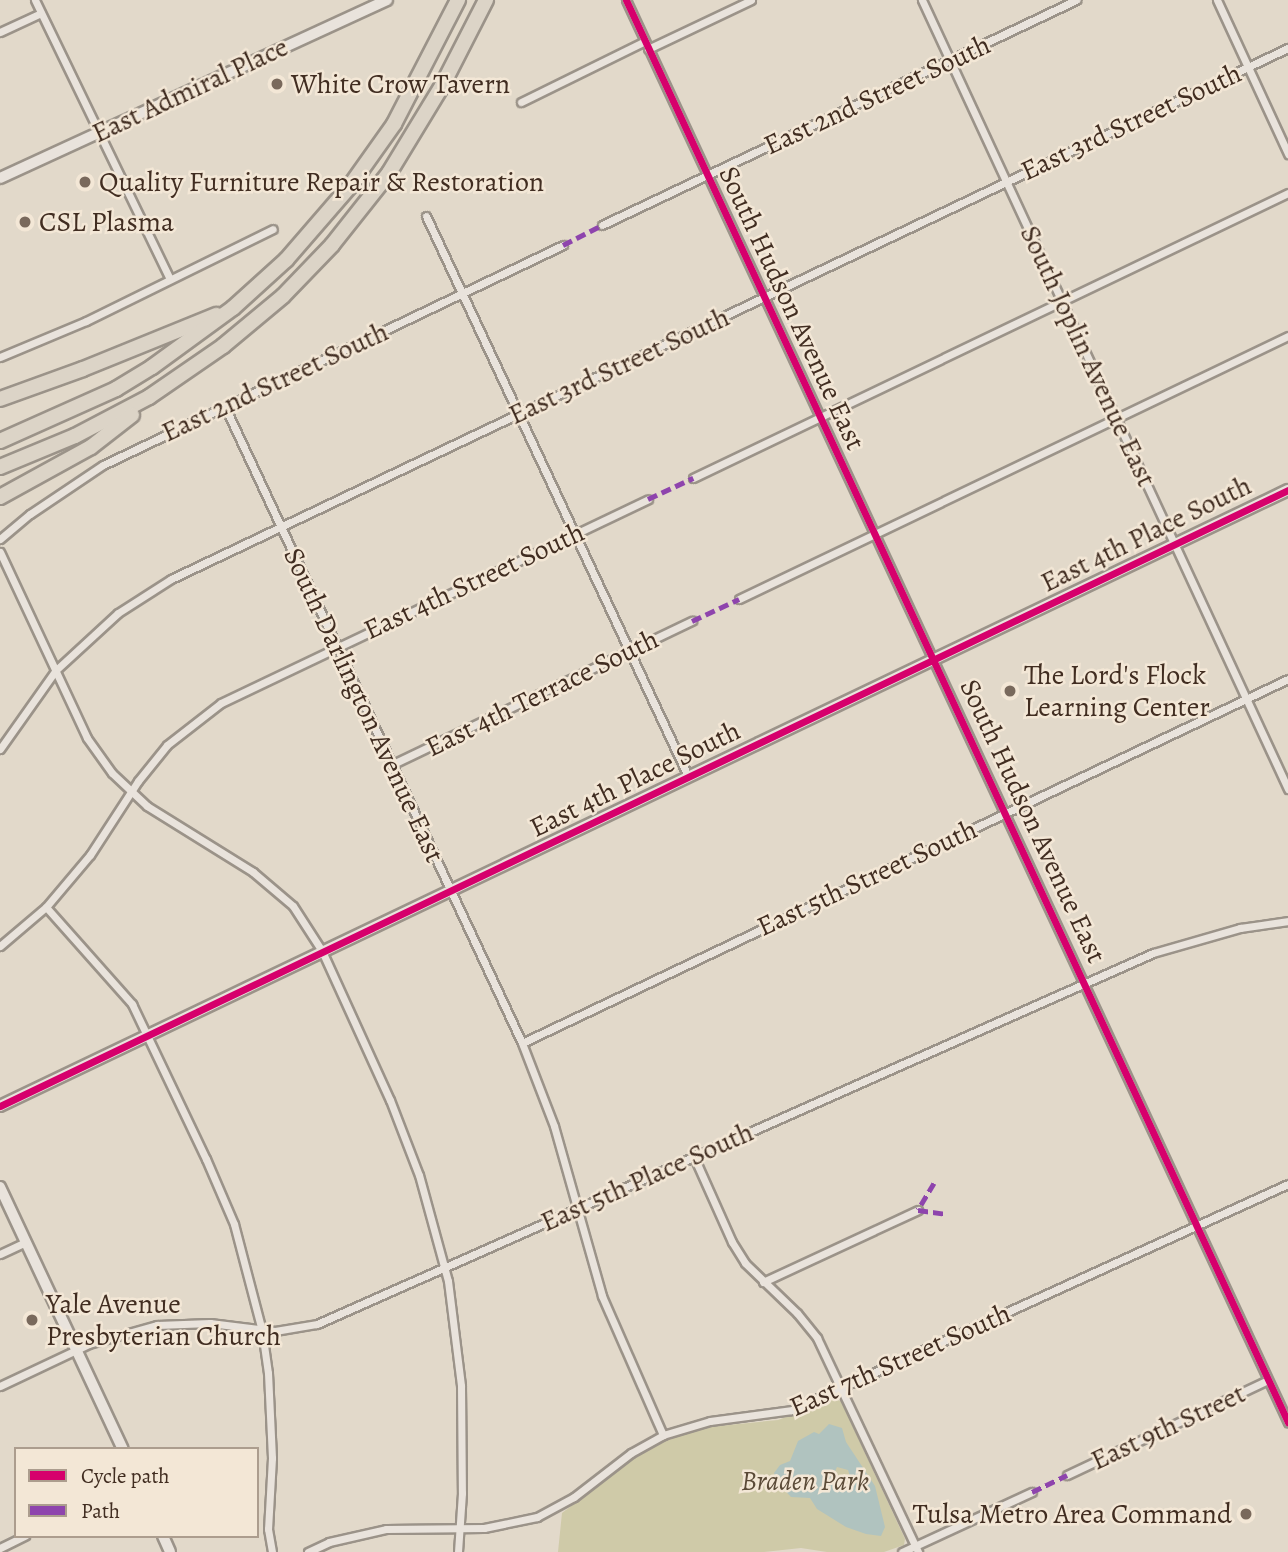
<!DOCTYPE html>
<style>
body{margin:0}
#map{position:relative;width:1288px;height:1552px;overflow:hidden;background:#e2d9ca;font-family:Alegreya,serif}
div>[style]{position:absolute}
.green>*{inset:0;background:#cfcaa8}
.water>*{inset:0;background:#b0c3bf}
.roads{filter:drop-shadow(2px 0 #9b9389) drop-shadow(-2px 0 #9b9389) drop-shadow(0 2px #9b9389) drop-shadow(0 -2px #9b9389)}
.street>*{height:7px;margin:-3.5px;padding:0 3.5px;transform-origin:3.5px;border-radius:3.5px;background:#e9e3dc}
.secondary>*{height:10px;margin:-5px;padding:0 5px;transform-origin:5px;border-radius:5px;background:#e9e3dc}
.highway>*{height:14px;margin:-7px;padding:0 7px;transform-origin:7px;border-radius:7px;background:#dcd4c7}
.quiet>*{height:5px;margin-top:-2.5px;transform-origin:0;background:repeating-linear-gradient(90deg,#8e44ad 0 10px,transparent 0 15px)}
.cycleway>*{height:7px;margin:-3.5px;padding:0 3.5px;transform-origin:3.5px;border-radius:3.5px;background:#d6006c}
.dots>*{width:19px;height:19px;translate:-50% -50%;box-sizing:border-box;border:4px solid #f3e7d6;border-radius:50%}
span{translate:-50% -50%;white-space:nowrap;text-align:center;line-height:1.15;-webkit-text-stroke:5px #f3e7d6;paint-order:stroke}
.poi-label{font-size:28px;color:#412d21}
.left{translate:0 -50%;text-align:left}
.right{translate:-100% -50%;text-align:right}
.street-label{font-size:28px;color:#412d21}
.park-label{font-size:28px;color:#5a4a37;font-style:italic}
.legend{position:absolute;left:14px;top:1447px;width:245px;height:91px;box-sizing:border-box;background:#f3e7d6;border:2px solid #ac9d8e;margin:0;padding:9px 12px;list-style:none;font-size:21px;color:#412d21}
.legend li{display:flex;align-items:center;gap:14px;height:35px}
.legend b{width:35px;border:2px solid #ac9d8e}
</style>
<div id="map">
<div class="green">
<div style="clip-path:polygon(835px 1399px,841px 1401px,905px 1539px,904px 1545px,884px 1552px,827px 1552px,801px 1548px,764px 1552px,558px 1552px,562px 1513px,634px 1458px,667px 1439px,708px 1427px,778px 1420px)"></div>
</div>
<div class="water">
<div style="clip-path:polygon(evenodd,829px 1424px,842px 1428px,846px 1442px,875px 1486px,885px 1527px,881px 1536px,866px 1534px,846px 1527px,817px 1509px,810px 1498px,791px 1497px,777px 1482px,774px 1473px,780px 1465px,790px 1461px,798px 1441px,814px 1432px,819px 1434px,829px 1424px,837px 1467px,848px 1470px,852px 1483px,845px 1486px,832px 1478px,837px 1467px)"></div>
</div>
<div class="roads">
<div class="street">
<div style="left:35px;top:0;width:310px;rotate:64.2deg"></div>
<div style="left:626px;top:0;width:1569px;rotate:65.04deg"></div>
<div style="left:922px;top:0;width:870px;rotate:65.11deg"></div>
<div style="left:1217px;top:0;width:170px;rotate:65.2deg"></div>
<div style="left:0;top:32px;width:45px;rotate:-24.9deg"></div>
<div style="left:648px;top:49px;width:114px;rotate:-25.4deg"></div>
<div style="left:521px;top:102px;width:138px;rotate:-26.2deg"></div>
<div style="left:426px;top:216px;width:618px;rotate:64.93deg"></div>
<div style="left:602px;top:225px;width:525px;rotate:-25.39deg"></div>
<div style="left:0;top:357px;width:93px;rotate:-22.7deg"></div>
<div style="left:86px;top:321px;width:208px;rotate:-26.2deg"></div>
<div style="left:225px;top:407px;width:702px;rotate:64.97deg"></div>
<div style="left:522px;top:1043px;width:89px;rotate:68.9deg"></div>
<div style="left:554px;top:1126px;width:177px;rotate:74.2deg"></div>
<div style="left:602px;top:1296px;width:152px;rotate:66.3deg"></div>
<div style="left:693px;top:478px;width:660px;rotate:-25.59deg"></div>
<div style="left:0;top:539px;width:39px;rotate:-40deg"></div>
<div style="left:30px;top:514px;width:88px;rotate:-33.9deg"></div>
<div style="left:103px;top:465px;width:510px;rotate:-25.56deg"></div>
<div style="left:0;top:552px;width:205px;rotate:64.9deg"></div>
<div style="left:87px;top:738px;width:43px;rotate:54.5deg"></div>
<div style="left:112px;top:773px;width:48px;rotate:43.3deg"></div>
<div style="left:147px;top:806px;width:125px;rotate:31.9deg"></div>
<div style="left:253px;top:872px;width:52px;rotate:40.4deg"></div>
<div style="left:293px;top:906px;width:54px;rotate:57.2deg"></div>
<div style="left:322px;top:951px;width:164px;rotate:65.5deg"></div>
<div style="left:390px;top:1100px;width:80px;rotate:68.9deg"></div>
<div style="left:419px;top:1175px;width:110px;rotate:74.7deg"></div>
<div style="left:448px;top:1281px;width:106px;rotate:82.9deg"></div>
<div style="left:461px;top:1386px;width:107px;rotate:89.5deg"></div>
<div style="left:462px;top:1493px;width:59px;rotate:93.9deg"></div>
<div style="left:739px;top:599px;width:609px;rotate:-25.6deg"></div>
<div style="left:0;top:749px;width:97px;rotate:-54.7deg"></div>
<div style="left:56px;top:670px;width:84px;rotate:-42.6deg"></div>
<div style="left:118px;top:613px;width:63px;rotate:-32.7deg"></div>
<div style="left:171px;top:579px;width:1237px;rotate:-25.43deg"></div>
<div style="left:391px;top:765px;width:334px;rotate:-25.6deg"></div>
<div style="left:46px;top:907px;width:130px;rotate:48.4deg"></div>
<div style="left:132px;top:1004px;width:172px;rotate:64.5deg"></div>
<div style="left:206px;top:1159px;width:71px;rotate:66.7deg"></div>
<div style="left:234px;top:1224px;width:111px;rotate:75.3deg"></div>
<div style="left:262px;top:1331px;width:42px;rotate:81.9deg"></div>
<div style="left:268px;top:1373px;width:85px;rotate:87.3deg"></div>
<div style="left:272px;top:1458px;width:71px;rotate:93.2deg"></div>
<div style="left:268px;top:1529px;width:23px;rotate:80deg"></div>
<div style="left:0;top:946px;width:60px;rotate:-40.3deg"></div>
<div style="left:46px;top:907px;width:68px;rotate:-49.8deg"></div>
<div style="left:90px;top:855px;width:88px;rotate:-57deg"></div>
<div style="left:138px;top:781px;width:46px;rotate:-51.1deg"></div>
<div style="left:167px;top:745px;width:68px;rotate:-37.9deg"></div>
<div style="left:221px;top:703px;width:473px;rotate:-25.5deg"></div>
<div style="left:522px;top:1043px;width:848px;rotate:-25.42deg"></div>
<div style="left:694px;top:1157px;width:93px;rotate:65.9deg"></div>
<div style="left:732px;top:1242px;width:25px;rotate:58deg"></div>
<div style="left:745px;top:1263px;width:72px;rotate:43.9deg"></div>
<div style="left:797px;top:1313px;width:32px;rotate:51deg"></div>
<div style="left:817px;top:1338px;width:237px;rotate:64.7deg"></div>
<div style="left:0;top:1254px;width:29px;rotate:-25deg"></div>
<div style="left:763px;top:1282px;width:171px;rotate:-24.9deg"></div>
<div style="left:0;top:1386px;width:98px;rotate:-25.3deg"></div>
<div style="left:89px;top:1344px;width:71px;rotate:-15.6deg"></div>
<div style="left:157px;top:1325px;width:53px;rotate:-2.2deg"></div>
<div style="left:210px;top:1323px;width:65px;rotate:7deg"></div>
<div style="left:275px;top:1331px;width:43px;rotate:-9.5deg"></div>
<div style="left:317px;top:1324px;width:915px;rotate:-23.93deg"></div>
<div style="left:1153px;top:953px;width:91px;rotate:-16deg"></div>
<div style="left:1240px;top:928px;width:49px;rotate:-8.3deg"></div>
<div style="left:1067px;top:1475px;width:222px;rotate:-25.3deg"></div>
<div style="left:0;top:1548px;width:28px;rotate:-26deg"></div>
<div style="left:308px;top:1552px;width:23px;rotate:-25deg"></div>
<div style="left:329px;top:1542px;width:58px;rotate:-12.8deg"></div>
<div style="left:386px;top:1529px;width:98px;rotate:-0.6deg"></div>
<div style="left:484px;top:1528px;width:54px;rotate:-11.7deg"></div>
<div style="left:537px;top:1517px;width:42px;rotate:-28.4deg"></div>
<div style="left:574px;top:1497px;width:72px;rotate:-37.7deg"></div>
<div style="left:631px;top:1453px;width:37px;rotate:-29deg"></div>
<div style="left:663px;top:1435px;width:49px;rotate:-16.6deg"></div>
<div style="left:710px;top:1421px;width:83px;rotate:-7.6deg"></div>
<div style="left:792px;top:1410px;width:545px;rotate:-24.5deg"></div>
<div style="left:902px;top:1552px;width:143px;rotate:-24.8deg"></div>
</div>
<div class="secondary">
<div style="left:0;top:178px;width:426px;rotate:-24.7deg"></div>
<div style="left:0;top:1106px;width:1428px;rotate:-25.56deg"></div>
<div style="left:0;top:1187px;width:289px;rotate:64.9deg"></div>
<div style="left:163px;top:1536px;width:17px;rotate:66deg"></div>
</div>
<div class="highway">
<div style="left:0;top:399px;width:88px;rotate:-19.9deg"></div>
<div style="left:83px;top:369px;width:144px;rotate:-22.1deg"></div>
<div style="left:0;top:441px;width:127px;rotate:-24.1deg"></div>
<div style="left:116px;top:389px;width:42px;rotate:-31.4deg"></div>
<div style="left:152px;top:367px;width:100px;rotate:-36.1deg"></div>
<div style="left:233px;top:308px;width:72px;rotate:-42.2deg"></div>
<div style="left:286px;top:260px;width:98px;rotate:-49.1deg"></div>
<div style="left:350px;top:186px;width:76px;rotate:-54.6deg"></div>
<div style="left:394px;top:124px;width:140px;rotate:-62.7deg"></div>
<div style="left:0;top:467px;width:81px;rotate:-22.5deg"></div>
<div style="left:75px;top:436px;width:84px;rotate:-27.8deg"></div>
<div style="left:149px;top:397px;width:90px;rotate:-34.6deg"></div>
<div style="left:223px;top:346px;width:78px;rotate:-39.8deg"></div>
<div style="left:283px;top:296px;width:71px;rotate:-46.1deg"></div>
<div style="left:332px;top:245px;width:92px;rotate:-51.6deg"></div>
<div style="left:389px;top:173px;width:102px;rotate:-58.7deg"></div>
<div style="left:442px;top:86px;width:97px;rotate:-62.9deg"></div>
<div style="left:0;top:497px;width:104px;rotate:-28.8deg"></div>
<div style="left:91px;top:447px;width:52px;rotate:-38deg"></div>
</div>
</div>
<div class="quiet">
<div style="left:563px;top:245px;width:44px;rotate:-27.1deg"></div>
<div style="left:648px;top:499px;width:50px;rotate:-25deg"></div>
<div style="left:692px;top:621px;width:52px;rotate:-25.1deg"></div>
<div style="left:934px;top:1183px;width:31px;rotate:121deg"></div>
<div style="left:918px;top:1210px;width:28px;rotate:8deg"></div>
<div style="left:1032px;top:1492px;width:39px;rotate:-26deg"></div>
</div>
<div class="cycleway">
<div style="left:626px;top:0;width:1569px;rotate:65.04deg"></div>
<div style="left:0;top:1106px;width:1428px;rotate:-25.56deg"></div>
</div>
<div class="dots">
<div style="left:277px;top:84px;background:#79695c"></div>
<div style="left:85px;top:182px;background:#79695c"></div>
<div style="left:25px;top:222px;background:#79695c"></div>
<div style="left:1010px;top:691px;background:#79695c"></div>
<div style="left:32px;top:1320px;background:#79695c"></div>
<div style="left:1246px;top:1514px;background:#79695c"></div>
</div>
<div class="poi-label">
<span class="left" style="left:291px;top:84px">White Crow Tavern</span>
<span class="left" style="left:99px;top:182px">Quality Furniture Repair &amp; Restoration</span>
<span class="left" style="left:39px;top:222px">CSL Plasma</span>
<span class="left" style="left:1024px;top:691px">The Lord's Flock<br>Learning Center</span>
<span class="left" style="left:46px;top:1320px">Yale Avenue<br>Presbyterian Church</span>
<span class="right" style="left:1232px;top:1514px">Tulsa Metro Area Command</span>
</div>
<div class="street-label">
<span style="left:190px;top:90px;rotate:-25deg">East Admiral Place</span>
<span style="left:877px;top:95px;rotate:-25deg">East 2nd Street South</span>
<span style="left:1131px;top:122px;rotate:-25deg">East 3rd Street South</span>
<span style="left:792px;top:308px;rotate:65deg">South Hudson Avenue East</span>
<span style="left:1088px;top:356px;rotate:65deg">South Joplin Avenue East</span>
<span style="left:619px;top:366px;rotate:-25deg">East 3rd Street South</span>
<span style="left:275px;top:382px;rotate:-25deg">East 2nd Street South</span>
<span style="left:1146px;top:534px;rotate:-26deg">East 4th Place South</span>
<span style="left:474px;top:581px;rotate:-25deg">East 4th Street South</span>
<span style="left:542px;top:693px;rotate:-26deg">East 4th Terrace South</span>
<span style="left:364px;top:705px;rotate:65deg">South Darlington Avenue East</span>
<span style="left:635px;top:779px;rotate:-26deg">East 4th Place South</span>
<span style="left:1033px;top:821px;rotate:65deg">South Hudson Avenue East</span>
<span style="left:867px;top:878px;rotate:-25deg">East 5th Street South</span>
<span style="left:647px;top:1177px;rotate:-24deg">East 5th Place South</span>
<span style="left:900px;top:1360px;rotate:-24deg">East 7th Street South</span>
<span style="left:1168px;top:1427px;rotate:-25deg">East 9th Street</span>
</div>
<div class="park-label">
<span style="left:805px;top:1481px">Braden Park</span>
</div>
<ul class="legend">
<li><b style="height:9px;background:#d6006c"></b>Cycle path</li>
<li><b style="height:9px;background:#8e44ad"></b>Path</li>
</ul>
</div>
